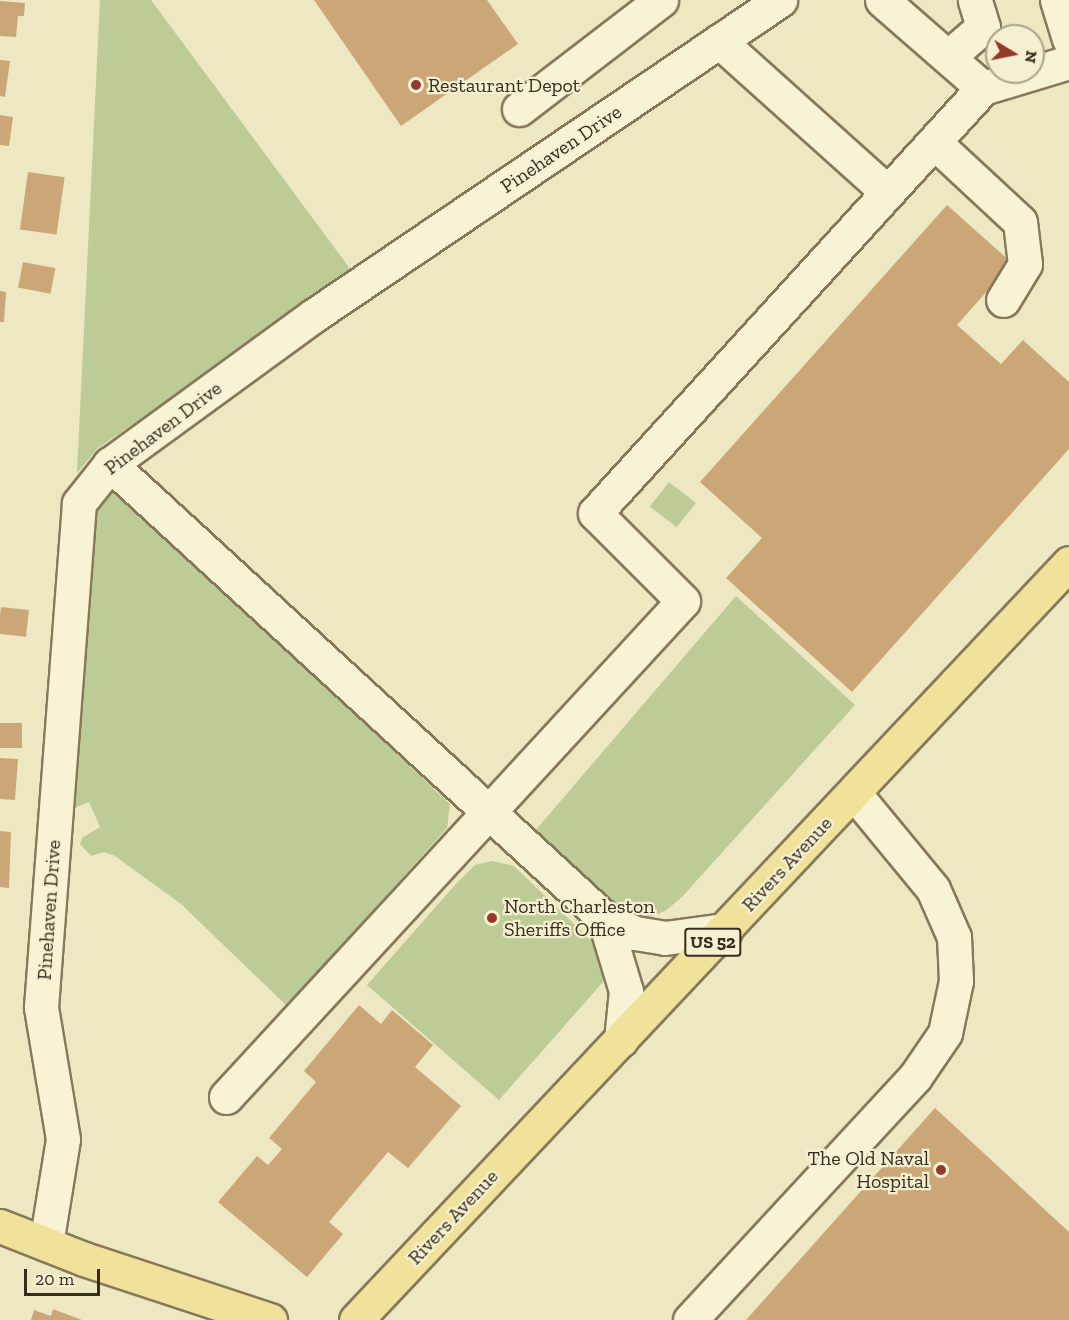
<!DOCTYPE html>
<style>
body{margin:0}
#map{position:relative;width:1069px;height:1320px;overflow:hidden;background:#ede7c2;font-family:"Zilla Slab",serif}
div>[style]{position:absolute}
.green>*{inset:0;background:#bdcb96;transform-origin:0 0}
.building>*{inset:0;background:#cba778;transform-origin:0 0}
.roads{filter:drop-shadow(2px 0 #87785a) drop-shadow(-2px 0 #87785a) drop-shadow(0 2px #87785a) drop-shadow(0 -2px #87785a)}
.minor>*{height:33px;margin:-16.5px;padding:0 16.5px;transform-origin:16.5px;border-radius:16.5px;background:#f8f3d5}
.major>*{height:33px;margin:-16.5px;padding:0 16.5px;transform-origin:16.5px;border-radius:16.5px;background:#f0e29a}
.dots>*{width:16px;height:16px;translate:-50% -50%;box-sizing:border-box;border:3px solid #f5f0d2;border-radius:50%}
span{translate:-50% -50%;white-space:nowrap;text-align:center;line-height:1.15;-webkit-text-stroke:4.5px #f5f0d2;paint-order:stroke}
.shield-label span{padding:2px 4px;background:#f5f0d2;border:2px solid;border-radius:4px;-webkit-text-stroke-width:0}
.shield-label{font-size:18px;color:#372d1e;font-weight:700}
.poi-label{font-size:20px;color:#372d1e}
.left{translate:0 -50%;text-align:left}
.right{translate:-100% -50%;text-align:right}
.street-label{font-size:20px;color:#372d1e}
.north{position:absolute;left:985px;top:24px;width:60px;height:60px;box-sizing:border-box;background:#f5f0d2;border:2px solid #a9a28a;border-radius:50%;rotate:100deg;font-size:16px;font-weight:700;line-height:24px;text-align:center;color:#372d1e}
.north::after{content:'';display:block;margin:auto;width:21px;height:27px;background:#95392a;clip-path:polygon(50% 0,100% 100%,50% 72%,0 100%)}
.scale{position:absolute;left:24px;top:1269px;width:76px;height:27px;box-sizing:border-box;border:3px solid #372d1e;border-top:0;padding-left:8px;font-size:18px;line-height:21px;white-space:nowrap;color:#372d1e;-webkit-text-stroke:4px #f5f0d2;paint-order:stroke}
</style>
<div id="map">
<div class="green">
<div style="clip-path:polygon(100px 0,151px 0,354px 274px,98px 448px,77px 473px)"></div>
<div style="left:669px;top:482px;width:34px;height:31px;rotate:38deg"></div>
<div style="clip-path:polygon(115px 488px,450px 804px,447px 828px,287px 1006px,181px 904px,115px 856px,104px 852px,91px 856px,80px 844px,82px 838px,100px 827px,89px 802px,69px 810px,96px 509px,99px 499px)"></div>
<div style="clip-path:polygon(736px 596px,855px 705px,681px 898px,665px 911px,642px 920px,610px 903px,535px 831px)"></div>
<div style="clip-path:polygon(492px 861px,514px 866px,599px 948px,603px 965px,603px 982px,499px 1100px,367px 985px,455px 885px,475px 865px)"></div>
</div>
<div class="building">
<div style="clip-path:polygon(314px 0,487px 0,518px 44px,401px 126px)"></div>
<div style="clip-path:polygon(0 1px,25px 3px,24px 16px,18px 16px,16px 37px,0 36px)"></div>
<div style="clip-path:polygon(0 60px,10px 61px,5px 97px,0 96px)"></div>
<div style="clip-path:polygon(0 115px,13px 117px,9px 146px,0 145px)"></div>
<div style="left:28px;top:172px;width:37px;height:58px;rotate:8deg"></div>
<div style="clip-path:polygon(947px 205px,1012px 263px,957px 325px,1001px 364px,1023px 340px,1069px 382px,1069px 449px,852px 692px,726px 578px,762px 538px,700px 482px)"></div>
<div style="left:23px;top:262px;width:33px;height:26px;rotate:11deg"></div>
<div style="clip-path:polygon(0 291px,6px 292px,4px 322px,0 322px)"></div>
<div style="left:1px;top:607px;width:28px;height:27px;rotate:6deg"></div>
<div style="left:0;top:723px;width:22px;height:25px"></div>
<div style="clip-path:polygon(0 758px,18px 759px,15px 800px,0 799px)"></div>
<div style="clip-path:polygon(0 831px,11px 832px,9px 888px,0 887px)"></div>
<div style="clip-path:polygon(359px 1005px,381px 1024px,392px 1010px,433px 1045px,415px 1067px,461px 1106px,408px 1168px,388px 1152px,329px 1222px,343px 1234px,307px 1277px,218px 1202px,257px 1156px,268px 1165px,282px 1149px,269px 1138px,316px 1082px,304px 1071px)"></div>
<div style="clip-path:polygon(935px 1108px,1069px 1232px,1069px 1320px,746px 1320px)"></div>
<div style="clip-path:polygon(53px 1309px,82px 1320px,31px 1320px,34px 1310px,51px 1316px)"></div>
</div>
<div class="roads">
<div class="minor">
<div style="left:882px;top:0;width:134px;rotate:41.1deg"></div>
<div style="left:1057px;top:0;width:41px;rotate:72.9deg"></div>
<div style="left:719px;top:41px;width:226px;rotate:41.9deg"></div>
<div style="left:948px;top:57px;width:46px;rotate:-40.6deg"></div>
<div style="left:983px;top:27px;width:28px;rotate:-107deg"></div>
<div style="left:519px;top:109px;width:179px;rotate:-37.5deg"></div>
<div style="left:934px;top:142px;width:117px;rotate:42.9deg"></div>
<div style="left:1020px;top:222px;width:42px;rotate:83.2deg"></div>
<div style="left:1025px;top:264px;width:42px;rotate:121.4deg"></div>
<div style="left:110px;top:464px;width:671px;rotate:42.58deg"></div>
<div style="left:621px;top:1040px;width:49px;rotate:-84.2deg"></div>
<div style="left:626px;top:991px;width:76px;rotate:-106.8deg"></div>
<div style="left:604px;top:918px;width:34px;rotate:26deg"></div>
<div style="left:635px;top:933px;width:30px;rotate:9deg"></div>
<div style="left:665px;top:938px;width:61px;rotate:-7.6deg"></div>
<div style="left:226px;top:1097px;width:674px;rotate:-47.34deg"></div>
<div style="left:683px;top:601px;width:124px;rotate:-135deg"></div>
<div style="left:595px;top:513px;width:575px;rotate:-47.61deg"></div>
<div style="left:983px;top:88px;width:90px;rotate:-16.8deg"></div>
<div style="left:46px;top:1244px;width:106px;rotate:-80.8deg"></div>
<div style="left:63px;top:1139px;width:134px;rotate:-99.5deg"></div>
<div style="left:41px;top:1007px;width:505px;rotate:-85.69deg"></div>
<div style="left:79px;top:503px;width:50px;rotate:-51.5deg"></div>
<div style="left:110px;top:464px;width:251px;rotate:-36.1deg"></div>
<div style="left:313px;top:316px;width:564px;rotate:-34.08deg"></div>
<div style="left:690px;top:1320px;width:331px;rotate:-47.2deg"></div>
<div style="left:915px;top:1077px;width:53px;rotate:-55.7deg"></div>
<div style="left:945px;top:1033px;width:53px;rotate:-78.1deg"></div>
<div style="left:956px;top:981px;width:44px;rotate:-92.6deg"></div>
<div style="left:954px;top:937px;width:52px;rotate:-113.6deg"></div>
<div style="left:933px;top:889px;width:124px;rotate:-129.5deg"></div>
</div>
<div class="major">
<div style="left:0;top:1226px;width:90px;rotate:21.4deg"></div>
<div style="left:84px;top:1259px;width:196px;rotate:18.2deg"></div>
<div style="left:356px;top:1320px;width:1040px;rotate:-46.71deg"></div>
</div>
</div>
<div class="dots">
<div style="left:416px;top:85px;background:#95392a"></div>
<div style="left:492px;top:918px;background:#95392a"></div>
<div style="left:941px;top:1170px;background:#95392a"></div>
</div>
<div class="shield-label">
<span style="left:713px;top:942px">US 52</span>
</div>
<div class="poi-label">
<span class="left" style="left:428px;top:85px">Restaurant Depot</span>
<span class="left" style="left:504px;top:918px">North Charleston<br>Sheriffs Office</span>
<span class="right" style="left:929px;top:1170px">The Old Naval<br>Hospital</span>
</div>
<div class="street-label">
<span style="left:561px;top:149px;rotate:-34deg">Pinehaven Drive</span>
<span style="left:163px;top:428px;rotate:-37deg">Pinehaven Drive</span>
<span style="left:787px;top:864px;rotate:-47deg">Rivers Avenue</span>
<span style="left:49px;top:910px;rotate:-86deg">Pinehaven Drive</span>
<span style="left:453px;top:1217px;rotate:-47deg">Rivers Avenue</span>
</div>
<div class="north">N</div>
<div class="scale">20 m</div>
</div>
